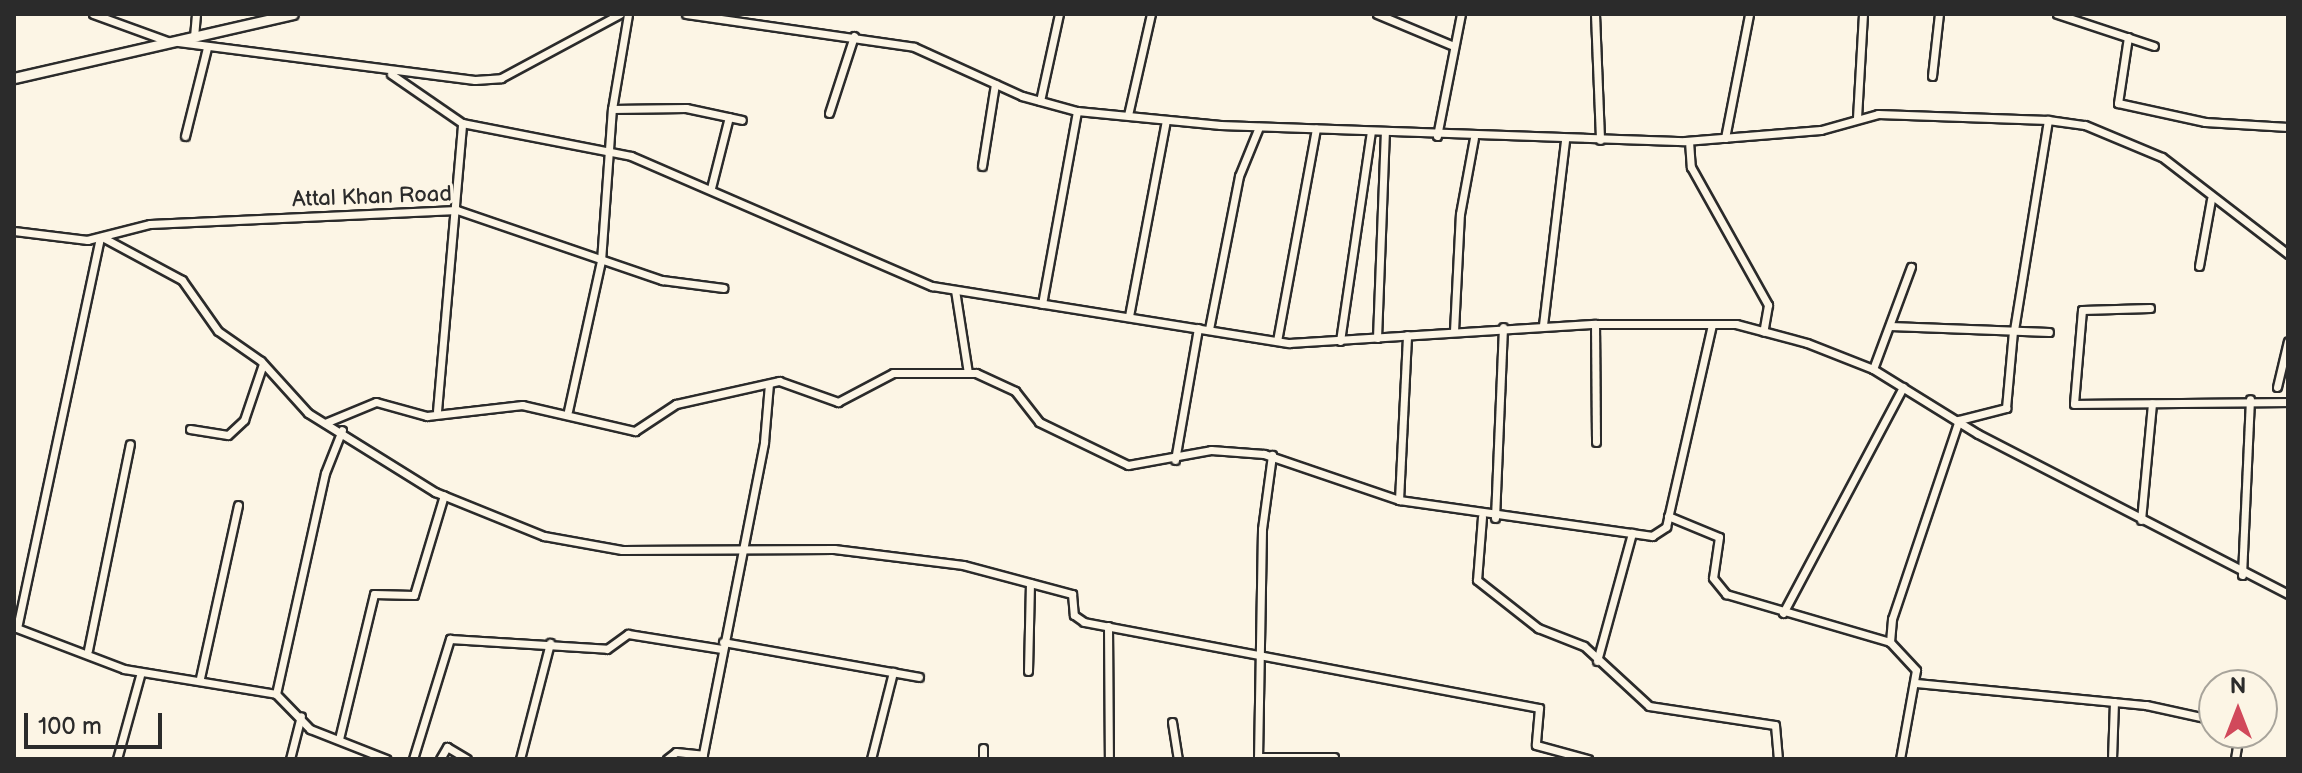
<!DOCTYPE html>
<style>
body{margin:0}
#map{position:relative;width:2302px;height:773px;overflow:hidden;background:#fcf5e5;font-family:"Balsamiq Sans",sans-serif}
div>[style]{position:absolute}
.roads{filter:drop-shadow(2px 0 #2b2b2b) drop-shadow(-2px 0 #2b2b2b) drop-shadow(0 2px #2b2b2b) drop-shadow(0 -2px #2b2b2b)}
.minor>*{height:7px;margin:-3.5px;padding:0 3.5px;transform-origin:3.5px;border-radius:3.5px;background:#fcf5e5}
.tertiary>*{height:9px;margin:-4.5px;padding:0 4.5px;transform-origin:4.5px;border-radius:4.5px;background:#fcf5e5}
span{translate:-50% -50%;white-space:nowrap;text-align:center;line-height:1.15;-webkit-text-stroke:6px #fcf5e5;paint-order:stroke}
.street-label{font-size:22px;color:#2b2b2b}
.frame{position:absolute;inset:0;border:16px solid #2b2b2b;pointer-events:none}
.north{position:absolute;left:2198px;top:669px;width:80px;height:80px;box-sizing:border-box;background:#fcf5e5;border:2px solid #a8a49b;border-radius:50%;rotate:0deg;font-size:22px;font-weight:700;line-height:32px;text-align:center;color:#2b2b2b}
.north::after{content:'';display:block;margin:auto;width:28px;height:36px;background:#d1495b;clip-path:polygon(50% 0,100% 100%,50% 72%,0 100%)}
.scale{position:absolute;left:24px;top:713px;width:138px;height:36px;box-sizing:border-box;border:4px solid #2b2b2b;border-top:0;padding-left:10px;font-size:24px;line-height:28px;white-space:nowrap;color:#2b2b2b;-webkit-text-stroke:6px #fcf5e5;paint-order:stroke}
</style>
<div id="map">
<div class="roads">
<div class="minor">
<div style="left:93px;top:14px;width:82px;rotate:20deg"></div>
<div style="left:686px;top:14px;width:230px;rotate:8.2deg"></div>
<div style="left:914px;top:47px;width:119px;rotate:24.4deg"></div>
<div style="left:1022px;top:96px;width:57px;rotate:15.3deg"></div>
<div style="left:1077px;top:111px;width:144px;rotate:5.6deg"></div>
<div style="left:1220px;top:125px;width:465px;rotate:2deg"></div>
<div style="left:1685px;top:141px;width:136px;rotate:-4.6deg"></div>
<div style="left:1821px;top:130px;width:59px;rotate:-15.7deg"></div>
<div style="left:1878px;top:114px;width:170px;rotate:2deg"></div>
<div style="left:2048px;top:120px;width:37px;rotate:8deg"></div>
<div style="left:2085px;top:125px;width:83px;rotate:22.6deg"></div>
<div style="left:2162px;top:157px;width:159px;rotate:37.6deg"></div>
<div style="left:1377px;top:14px;width:83px;rotate:22.6deg"></div>
<div style="left:1595px;top:14px;width:126px;rotate:87.7deg"></div>
<div style="left:2057px;top:14px;width:102px;rotate:18.3deg"></div>
<div style="left:194px;top:37px;width:23px;rotate:-85deg"></div>
<div style="left:2128px;top:37px;width:67px;rotate:98.6deg"></div>
<div style="left:2118px;top:103px;width:89px;rotate:12.3deg"></div>
<div style="left:2205px;top:122px;width:83px;rotate:3.4deg"></div>
<div style="left:178px;top:42px;width:299px;rotate:7.3deg"></div>
<div style="left:475px;top:80px;width:26px;rotate:-4deg"></div>
<div style="left:501px;top:78px;width:135px;rotate:-28.3deg"></div>
<div style="left:391px;top:74px;width:86px;rotate:34.6deg"></div>
<div style="left:462px;top:123px;width:172px;rotate:11deg"></div>
<div style="left:631px;top:156px;width:328px;rotate:23.4deg"></div>
<div style="left:932px;top:286px;width:362px;rotate:9.1deg"></div>
<div style="left:1289px;top:343px;width:307px;rotate:-3.6deg"></div>
<div style="left:1595px;top:324px;width:141px"></div>
<div style="left:1736px;top:324px;width:73px;rotate:15deg"></div>
<div style="left:1807px;top:343px;width:71px;rotate:21.5deg"></div>
<div style="left:1873px;top:369px;width:123px;rotate:31.8deg"></div>
<div style="left:1978px;top:434px;width:349px;rotate:27.3deg"></div>
<div style="left:1932px;top:76px;width:62px;rotate:-83.6deg"></div>
<div style="left:1040px;top:101px;width:89px;rotate:-77.7deg"></div>
<div style="left:612px;top:109px;width:74px;rotate:-0.8deg"></div>
<div style="left:686px;top:108px;width:57px;rotate:12.1deg"></div>
<div style="left:829px;top:113px;width:81px;rotate:-72deg"></div>
<div style="left:1128px;top:115px;width:104px;rotate:-77.2deg"></div>
<div style="left:1857px;top:118px;width:104px;rotate:-86.7deg"></div>
<div style="left:185px;top:136px;width:91px;rotate:-76deg"></div>
<div style="left:1437px;top:136px;width:124px;rotate:-78.9deg"></div>
<div style="left:1725px;top:138px;width:126px;rotate:-79deg"></div>
<div style="left:1689px;top:141px;width:26px;rotate:86deg"></div>
<div style="left:1691px;top:167px;width:158px;rotate:60.8deg"></div>
<div style="left:1768px;top:305px;width:27px;rotate:100deg"></div>
<div style="left:982px;top:166px;width:83px;rotate:-81deg"></div>
<div style="left:711px;top:188px;width:73px;rotate:-75.8deg"></div>
<div style="left:14px;top:231px;width:74px;rotate:7deg"></div>
<div style="left:87px;top:240px;width:65px;rotate:-14.3deg"></div>
<div style="left:150px;top:224px;width:307px;rotate:-2.6deg"></div>
<div style="left:457px;top:210px;width:217px;rotate:18.9deg"></div>
<div style="left:662px;top:280px;width:62px;rotate:7.5deg"></div>
<div style="left:102px;top:237px;width:91px;rotate:28.3deg"></div>
<div style="left:182px;top:280px;width:62px;rotate:54.8deg"></div>
<div style="left:218px;top:331px;width:52px;rotate:34.9deg"></div>
<div style="left:261px;top:361px;width:70px;rotate:47.9deg"></div>
<div style="left:308px;top:413px;width:150px;rotate:31.9deg"></div>
<div style="left:435px;top:492px;width:118px;rotate:22deg"></div>
<div style="left:544px;top:536px;width:79px;rotate:10.2deg"></div>
<div style="left:622px;top:550px;width:212px;rotate:-0.3deg"></div>
<div style="left:834px;top:549px;width:130px;rotate:7.1deg"></div>
<div style="left:963px;top:565px;width:113px;rotate:14.9deg"></div>
<div style="left:1072px;top:594px;width:21px;rotate:85deg"></div>
<div style="left:1074px;top:615px;width:12px;rotate:35deg"></div>
<div style="left:1084px;top:622px;width:463px;rotate:10.7deg"></div>
<div style="left:1539px;top:708px;width:37px;rotate:95deg"></div>
<div style="left:1536px;top:745px;width:54px;rotate:15.1deg"></div>
<div style="left:2199px;top:266px;width:68px;rotate:-79.8deg"></div>
<div style="left:955px;top:290px;width:84px;rotate:81.1deg"></div>
<div style="left:1042px;top:304px;width:196px;rotate:-79.7deg"></div>
<div style="left:2150px;top:308px;width:68px;rotate:178.3deg"></div>
<div style="left:2082px;top:310px;width:94px;rotate:94.9deg"></div>
<div style="left:2074px;top:404px;width:214px;rotate:-0.5deg"></div>
<div style="left:1129px;top:316px;width:199px;rotate:-79.3deg"></div>
<div style="left:1595px;top:324px;width:118px;rotate:89.5deg"></div>
<div style="left:1543px;top:325px;width:186px;rotate:-83.2deg"></div>
<div style="left:1890px;top:326px;width:159px;rotate:2.2deg"></div>
<div style="left:1209px;top:329px;width:156px;rotate:-78.9deg"></div>
<div style="left:1239px;top:176px;width:53px;rotate:-67.8deg"></div>
<div style="left:2014px;top:330px;width:213px;rotate:-80.8deg"></div>
<div style="left:1454px;top:331px;width:117px;rotate:-87.1deg"></div>
<div style="left:1460px;top:214px;width:77px;rotate:-79.6deg"></div>
<div style="left:1377px;top:338px;width:205px;rotate:-87.8deg"></div>
<div style="left:1277px;top:341px;width:216px;rotate:-79.6deg"></div>
<div style="left:1340px;top:341px;width:211px;rotate:-81.6deg"></div>
<div style="left:1873px;top:369px;width:109px;rotate:-69.6deg"></div>
<div style="left:2277px;top:387px;width:47px;rotate:-76.6deg"></div>
<div style="left:437px;top:411px;width:289px;rotate:-85deg"></div>
<div style="left:568px;top:411px;width:154px;rotate:-77.6deg"></div>
<div style="left:601px;top:261px;width:152px;rotate:-85.9deg"></div>
<div style="left:612px;top:109px;width:96px;rotate:-80.4deg"></div>
<div style="left:325px;top:423px;width:55px;rotate:-22.4deg"></div>
<div style="left:376px;top:402px;width:53px;rotate:15.4deg"></div>
<div style="left:427px;top:416px;width:96px;rotate:-6.6deg"></div>
<div style="left:522px;top:405px;width:116px;rotate:13deg"></div>
<div style="left:635px;top:431px;width:49px;rotate:-33.4deg"></div>
<div style="left:676px;top:404px;width:106px;rotate:-12.6deg"></div>
<div style="left:779px;top:381px;width:63px;rotate:19.6deg"></div>
<div style="left:838px;top:402px;width:62px;rotate:-27.8deg"></div>
<div style="left:893px;top:373px;width:83px"></div>
<div style="left:976px;top:373px;width:43px;rotate:24.8deg"></div>
<div style="left:1015px;top:391px;width:39px;rotate:52deg"></div>
<div style="left:1039px;top:422px;width:99px;rotate:25.8deg"></div>
<div style="left:1128px;top:465px;width:84px;rotate:-10.2deg"></div>
<div style="left:1211px;top:450px;width:53px;rotate:4.3deg"></div>
<div style="left:1264px;top:454px;width:143px;rotate:18.8deg"></div>
<div style="left:1399px;top:500px;width:256px;rotate:8.1deg"></div>
<div style="left:1652px;top:536px;width:17px;rotate:-33deg"></div>
<div style="left:1666px;top:527px;width:208px;rotate:-77.2deg"></div>
<div style="left:190px;top:429px;width:38px;rotate:9deg"></div>
<div style="left:228px;top:435px;width:22px;rotate:-43deg"></div>
<div style="left:244px;top:420px;width:59px;rotate:-71.3deg"></div>
<div style="left:1175px;top:460px;width:134px;rotate:-80.1deg"></div>
<div style="left:1399px;top:500px;width:165px;rotate:-87.2deg"></div>
<div style="left:1668px;top:516px;width:55px;rotate:22.4deg"></div>
<div style="left:1719px;top:537px;width:41px;rotate:98.3deg"></div>
<div style="left:1713px;top:578px;width:21px;rotate:51deg"></div>
<div style="left:1726px;top:594px;width:171px;rotate:16.3deg"></div>
<div style="left:1482px;top:517px;width:63px;rotate:94.5deg"></div>
<div style="left:1477px;top:580px;width:78px;rotate:38.2deg"></div>
<div style="left:1538px;top:628px;width:49px;rotate:21.4deg"></div>
<div style="left:1584px;top:646px;width:88px;rotate:42.7deg"></div>
<div style="left:1649px;top:706px;width:127px;rotate:8.6deg"></div>
<div style="left:1775px;top:725px;width:34px;rotate:85deg"></div>
<div style="left:1495px;top:518px;width:191px;rotate:-87.6deg"></div>
<div style="left:2141px;top:520px;width:117px;rotate:-84.6deg"></div>
<div style="left:2242px;top:575px;width:176px;rotate:-87.4deg"></div>
<div style="left:1783px;top:613px;width:256px;rotate:-62deg"></div>
<div style="left:1108px;top:626px;width:133px;rotate:89.6deg"></div>
<div style="left:14px;top:627px;width:118px;rotate:20.9deg"></div>
<div style="left:124px;top:669px;width:154px;rotate:9.3deg"></div>
<div style="left:276px;top:694px;width:49px;rotate:45.8deg"></div>
<div style="left:310px;top:729px;width:82px;rotate:21.5deg"></div>
<div style="left:17px;top:628px;width:398px;rotate:-78deg"></div>
<div style="left:723px;top:642px;width:199px;rotate:10.1deg"></div>
<div style="left:88px;top:650px;width:210px;rotate:-78.5deg"></div>
<div style="left:1597px;top:661px;width:133px;rotate:-74.7deg"></div>
<div style="left:1028px;top:671px;width:88px;rotate:-88.7deg"></div>
<div style="left:200px;top:678px;width:177px;rotate:-77.6deg"></div>
<div style="left:1916px;top:683px;width:231px;rotate:5.5deg"></div>
<div style="left:2146px;top:705px;width:70px;rotate:12.4deg"></div>
<div style="left:276px;top:694px;width:226px;rotate:-77.5deg"></div>
<div style="left:325px;top:473px;width:46px;rotate:-68.4deg"></div>
<div style="left:1172px;top:722px;width:37px;rotate:81deg"></div>
<div style="left:339px;top:739px;width:149px;rotate:-76.4deg"></div>
<div style="left:374px;top:594px;width:40px;rotate:1.4deg"></div>
<div style="left:414px;top:595px;width:104px;rotate:-73.3deg"></div>
<div style="left:983px;top:748px;width:11px;rotate:90deg"></div>
<div style="left:1258px;top:757px;width:76px"></div>
<div style="left:117px;top:759px;width:90px;rotate:-74.6deg"></div>
<div style="left:290px;top:759px;width:44px;rotate:-75.7deg"></div>
<div style="left:413px;top:759px;width:126px;rotate:-72.9deg"></div>
<div style="left:450px;top:639px;width:157px;rotate:3.6deg"></div>
<div style="left:607px;top:649px;width:26px;rotate:-36deg"></div>
<div style="left:628px;top:634px;width:95px;rotate:9.1deg"></div>
<div style="left:440px;top:759px;width:14px;rotate:-60deg"></div>
<div style="left:447px;top:747px;width:23px;rotate:31deg"></div>
<div style="left:520px;top:759px;width:120px;rotate:-75.5deg"></div>
<div style="left:667px;top:759px;width:11px;rotate:-38deg"></div>
<div style="left:676px;top:752px;width:27px;rotate:6deg"></div>
<div style="left:702px;top:759px;width:323px;rotate:-78.9deg"></div>
<div style="left:764px;top:442px;width:58px;rotate:-85.1deg"></div>
<div style="left:871px;top:759px;width:90px;rotate:-75.8deg"></div>
<div style="left:1258px;top:759px;width:230px;rotate:-89deg"></div>
<div style="left:1262px;top:529px;width:75px;rotate:-82.3deg"></div>
<div style="left:1900px;top:759px;width:90px;rotate:-79.8deg"></div>
<div style="left:1916px;top:670px;width:38px;rotate:-133deg"></div>
<div style="left:1890px;top:642px;width:23px;rotate:-85deg"></div>
<div style="left:1892px;top:619px;width:210px;rotate:-71.4deg"></div>
<div style="left:1959px;top:420px;width:49px;rotate:-14.3deg"></div>
<div style="left:2006px;top:408px;width:77px;rotate:-84.8deg"></div>
<div style="left:2112px;top:759px;width:57px;rotate:-88deg"></div>
<div style="left:2235px;top:759px;width:26px;rotate:-81deg"></div>
</div>
<div class="tertiary">
<div style="left:14px;top:78px;width:286px;rotate:-12.9deg"></div>
</div>
</div>
<div class="street-label">
<span style="left:372px;top:197px;rotate:-2deg">Attal Khan Road</span>
</div>
<div class="frame"></div>
<div class="north">N</div>
<div class="scale">100 m</div>
</div>
